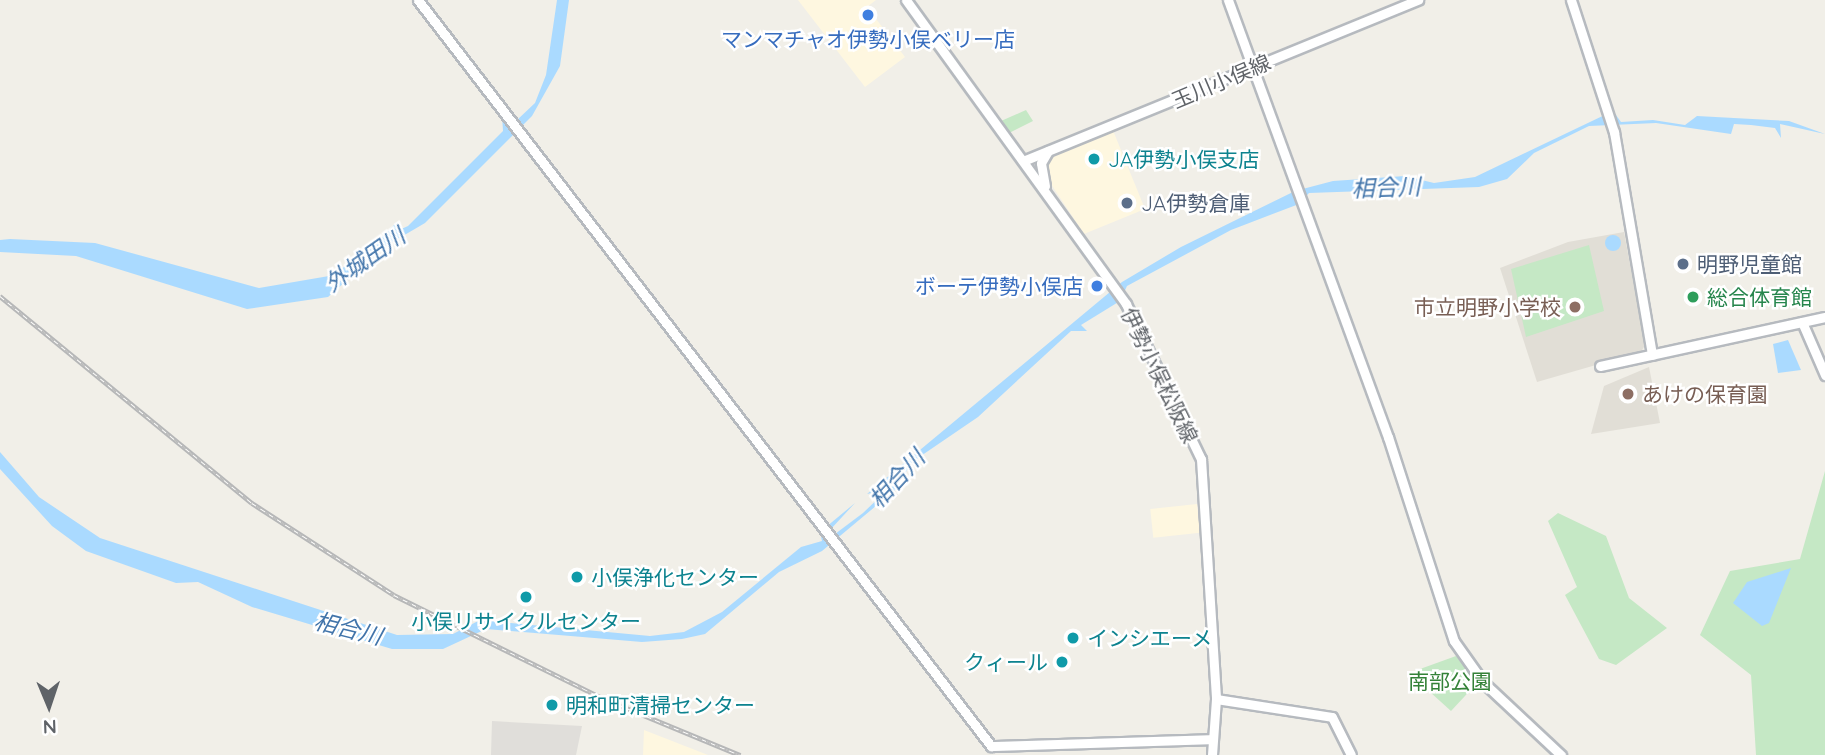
<!DOCTYPE html>
<meta charset="utf-8">
<style>
body{margin:0}
#map{position:relative;width:1825px;height:755px;overflow:hidden;background:#f1efe8;font-family:Quicksand,"Noto Sans JP",sans-serif}
div>[style]{position:absolute}
.commercial>*{inset:0;background:#fef7e0;transform-origin:0 0}
.industrial>*{inset:0;background:#e0deda}
.education>*{inset:0;background:#e1ded6}
.green>*{inset:0;background:#c5e8c5}
.water>*{inset:0;background:#aadaff}
.round{border-radius:50%}
.roads{filter:drop-shadow(2px 0 #b6babf) drop-shadow(-2px 0 #b6babf) drop-shadow(0 2px #b6babf) drop-shadow(0 -2px #b6babf)}
.secondary>*{height:9px;margin:-4.5px;padding:0 4.5px;transform-origin:4.5px;border-radius:4.5px;background:#fff}
.rail>*{height:4.5px;margin-top:-2.25px;transform-origin:0;background:repeating-linear-gradient(90deg,#fff 0 5px,#b6b7b8 0 10px);box-sizing:border-box;border-block:2px solid #b6b7b8}
.dots>*{width:19px;height:19px;translate:-50% -50%;box-sizing:border-box;border:4px solid #fff;border-radius:50%}
span{translate:-50% -50%;white-space:nowrap;text-align:center;line-height:1.15;-webkit-text-stroke:5px #fff;paint-order:stroke}
.shop-label{font-size:21px;color:#366cbe}
.right{translate:-100% -50%;text-align:right}
.street-label{font-size:21px;color:#5f6368}
.culture-label{font-size:21px;color:#0d838f}
.left{translate:0 -50%;text-align:left}
.service-label{font-size:21px;color:#4e5e75}
.leisure-label{font-size:21px;color:#27864d}
.education-label{font-size:21px;color:#785e54}
.park-label{font-size:21px;color:#348238}
.water-label{font-size:23px;color:#4174aa;font-style:italic}
.north{position:absolute;left:14px;top:671px;width:70px;height:70px;-webkit-text-stroke:5px #fff;paint-order:stroke;rotate:178deg;font-size:19px;font-weight:700;line-height:28px;text-align:center;color:#5f6368}
.north::after{content:'';display:block;margin:auto;width:24px;height:32px;background:#5f6368;clip-path:polygon(50% 0,100% 100%,50% 72%,0 100%)}
</style>
<div id="map">
<div class="commercial">
<div style="clip-path:polygon(798px 0,876px 0,867px 7px,905px 57px,865px 87px)"></div>
<div style="clip-path:polygon(1112px 128px,1145px 209px,1084px 234px,1047px 178px,1047px 161px,1053px 152px)"></div>
<div style="left:1197px;top:504px;width:29px;height:47px;rotate:84deg"></div>
<div style="clip-path:polygon(644px 730px,708px 755px,643px 755px)"></div>
</div>
<div class="industrial">
<div style="clip-path:polygon(492px 721px,582px 726px,576px 755px,491px 755px)"></div>
</div>
<div class="education">
<div style="clip-path:polygon(1624px 232px,1645px 345px,1641px 352px,1537px 382px,1500px 268px,1568px 242px)"></div>
<div style="clip-path:polygon(1649px 367px,1660px 423px,1591px 434px,1604px 386px)"></div>
</div>
<div class="green">
<div style="clip-path:polygon(1026px 110px,1033px 121px,1009px 133px,1001px 121px)"></div>
<div style="clip-path:polygon(1589px 245px,1604px 311px,1526px 337px,1511px 269px)"></div>
<div style="clip-path:polygon(1825px 471px,1825px 755px,1756px 755px,1751px 675px,1700px 635px,1730px 571px,1800px 559px)"></div>
<div style="clip-path:polygon(1558px 513px,1606px 536px,1629px 598px,1667px 628px,1616px 665px,1599px 659px,1565px 595px,1577px 587px,1548px 521px)"></div>
<div style="clip-path:polygon(1456px 656px,1478px 682px,1451px 711px,1409px 673px)"></div>
</div>
<div class="water">
<div style="clip-path:polygon(557px 0,569px 0,560px 66px,532px 116px,425px 223px,384px 247px,328px 297px,247px 309px,76px 256px,0 252px,0 240px,10px 239px,95px 243px,259px 288px,329px 276px,364px 255px,397px 222px,397px 231px,408px 226px,503px 131px,502px 115px,516px 121px,535px 103px,546px 75px)"></div>
<div style="clip-path:polygon(1613px 111px,1621px 122px,1653px 120px,1685px 125px,1697px 116px,1789px 121px,1825px 134px,1780px 124px,1781px 138px,1775px 128px,1751px 125px,1734px 124px,1731px 134px,1656px 123px,1589px 126px,1534px 153px,1507px 179px,1479px 187px,1309px 193px,1299px 204px,1231px 230px,1127px 286px,1120px 301px,1081px 325px,1087px 331px,1071px 331px,978px 417px,912px 462px,895px 490px,822px 551px,779px 572px,705px 634px,682px 639px,642px 642px,486px 629px,443px 649px,392px 649px,252px 607px,198px 582px,176px 583px,86px 551px,52px 526px,0 469px,0 452px,39px 497px,100px 538px,397px 635px,453px 634px,480px 620px,650px 636px,684px 632px,722px 612px,801px 547px,822px 541px,820px 532px,855px 503px,830px 530px,835px 534px,863px 513px,888px 489px,867px 494px,1122px 282px,1181px 247px,1295px 191px,1333px 181px,1405px 176px,1434px 183px,1475px 177px)"></div>
<div class="round" style="left:1605px;top:235px;width:16px;height:16px"></div>
<div style="clip-path:polygon(1788px 340px,1801px 370px,1778px 373px,1773px 344px)"></div>
<div style="clip-path:polygon(1791px 568px,1769px 623px,1762px 626px,1733px 603px,1747px 582px)"></div>
</div>
<div class="roads">
<div class="secondary">
<div style="left:418px;top:0;width:941px;rotate:52.47deg"></div>
<div style="left:991px;top:746px;width:221px;rotate:-1.8deg"></div>
<div style="left:906px;top:0;width:375px;rotate:54.1deg"></div>
<div style="left:1126px;top:304px;width:172px;rotate:64.2deg"></div>
<div style="left:1201px;top:459px;width:240px;rotate:86.4deg"></div>
<div style="left:1216px;top:699px;width:56px;rotate:94.1deg"></div>
<div style="left:1228px;top:0;width:465px;rotate:69.9deg"></div>
<div style="left:1388px;top:437px;width:214px;rotate:72.1deg"></div>
<div style="left:1454px;top:641px;width:50px;rotate:54.7deg"></div>
<div style="left:1483px;top:682px;width:107px;rotate:43.1deg"></div>
<div style="left:1571px;top:0;width:139px;rotate:72deg"></div>
<div style="left:1614px;top:132px;width:226px;rotate:80.3deg"></div>
<div style="left:1023px;top:161px;width:427px;rotate:-22.2deg"></div>
<div style="left:1045px;top:186px;width:23px;rotate:-100deg"></div>
<div style="left:1041px;top:163px;width:14px;rotate:-60deg"></div>
<div style="left:1802px;top:322px;width:58px;rotate:66.5deg"></div>
<div style="left:1600px;top:366px;width:230px;rotate:-12.3deg"></div>
<div style="left:1216px;top:699px;width:117px;rotate:8.8deg"></div>
<div style="left:1332px;top:717px;width:42px;rotate:63.4deg"></div>
</div>
</div>
<div class="rail">
<div style="left:0;top:296px;width:326px;rotate:39.4deg"></div>
<div style="left:252px;top:503px;width:169px;rotate:32.9deg"></div>
<div style="left:394px;top:595px;width:230px;rotate:26.3deg"></div>
<div style="left:600px;top:697px;width:152px;rotate:22.5deg"></div>
</div>
<div class="dots">
<div style="left:868px;top:15px;background:#3f7fe0"></div>
<div style="left:1094px;top:159px;background:#0f9aa8"></div>
<div style="left:1127px;top:203px;background:#5c6f8a"></div>
<div style="left:1683px;top:264px;background:#5c6f8a"></div>
<div style="left:1097px;top:286px;background:#3f7fe0"></div>
<div style="left:1693px;top:297px;background:#2e9e5b"></div>
<div style="left:1575px;top:307px;background:#8d6e63"></div>
<div style="left:1628px;top:394px;background:#8d6e63"></div>
<div style="left:577px;top:577px;background:#0f9aa8"></div>
<div style="left:526px;top:597px;background:#0f9aa8"></div>
<div style="left:1073px;top:638px;background:#0f9aa8"></div>
<div style="left:1062px;top:662px;background:#0f9aa8"></div>
<div style="left:552px;top:705px;background:#0f9aa8"></div>
</div>
<div class="shop-label">
<span style="left:868px;top:39px">マンマチャオ伊勢小俣ベリー店</span>
<span class="right" style="left:1083px;top:286px">ボーテ伊勢小俣店</span>
</div>
<div class="street-label">
<span style="left:1221px;top:81px;rotate:-23deg">玉川小俣線</span>
<span style="left:1160px;top:375px;rotate:64deg">伊勢小俣松阪線</span>
</div>
<div class="culture-label">
<span class="left" style="left:1108px;top:159px">JA伊勢小俣支店</span>
<span class="left" style="left:591px;top:577px">小俣浄化センター</span>
<span style="left:526px;top:621px">小俣リサイクルセンター</span>
<span class="left" style="left:1087px;top:638px">インシエーメ</span>
<span class="right" style="left:1048px;top:662px">クィール</span>
<span class="left" style="left:566px;top:705px">明和町清掃センター</span>
</div>
<div class="service-label">
<span class="left" style="left:1141px;top:203px">JA伊勢倉庫</span>
<span class="left" style="left:1697px;top:264px">明野児童館</span>
</div>
<div class="leisure-label">
<span class="left" style="left:1707px;top:297px">総合体育館</span>
</div>
<div class="education-label">
<span class="right" style="left:1561px;top:307px">市立明野小学校</span>
<span class="left" style="left:1642px;top:394px">あけの保育園</span>
</div>
<div class="park-label">
<span style="left:1450px;top:681px">南部公園</span>
</div>
<div class="water-label">
<span style="left:1386px;top:188px;rotate:-2deg">相合川</span>
<span style="left:365px;top:260px;rotate:-35deg">外城田川</span>
<span style="left:897px;top:479px;rotate:-47deg">相合川</span>
<span style="left:348px;top:629px;rotate:14deg">相合川</span>
</div>
<div class="north">N</div>
</div>
